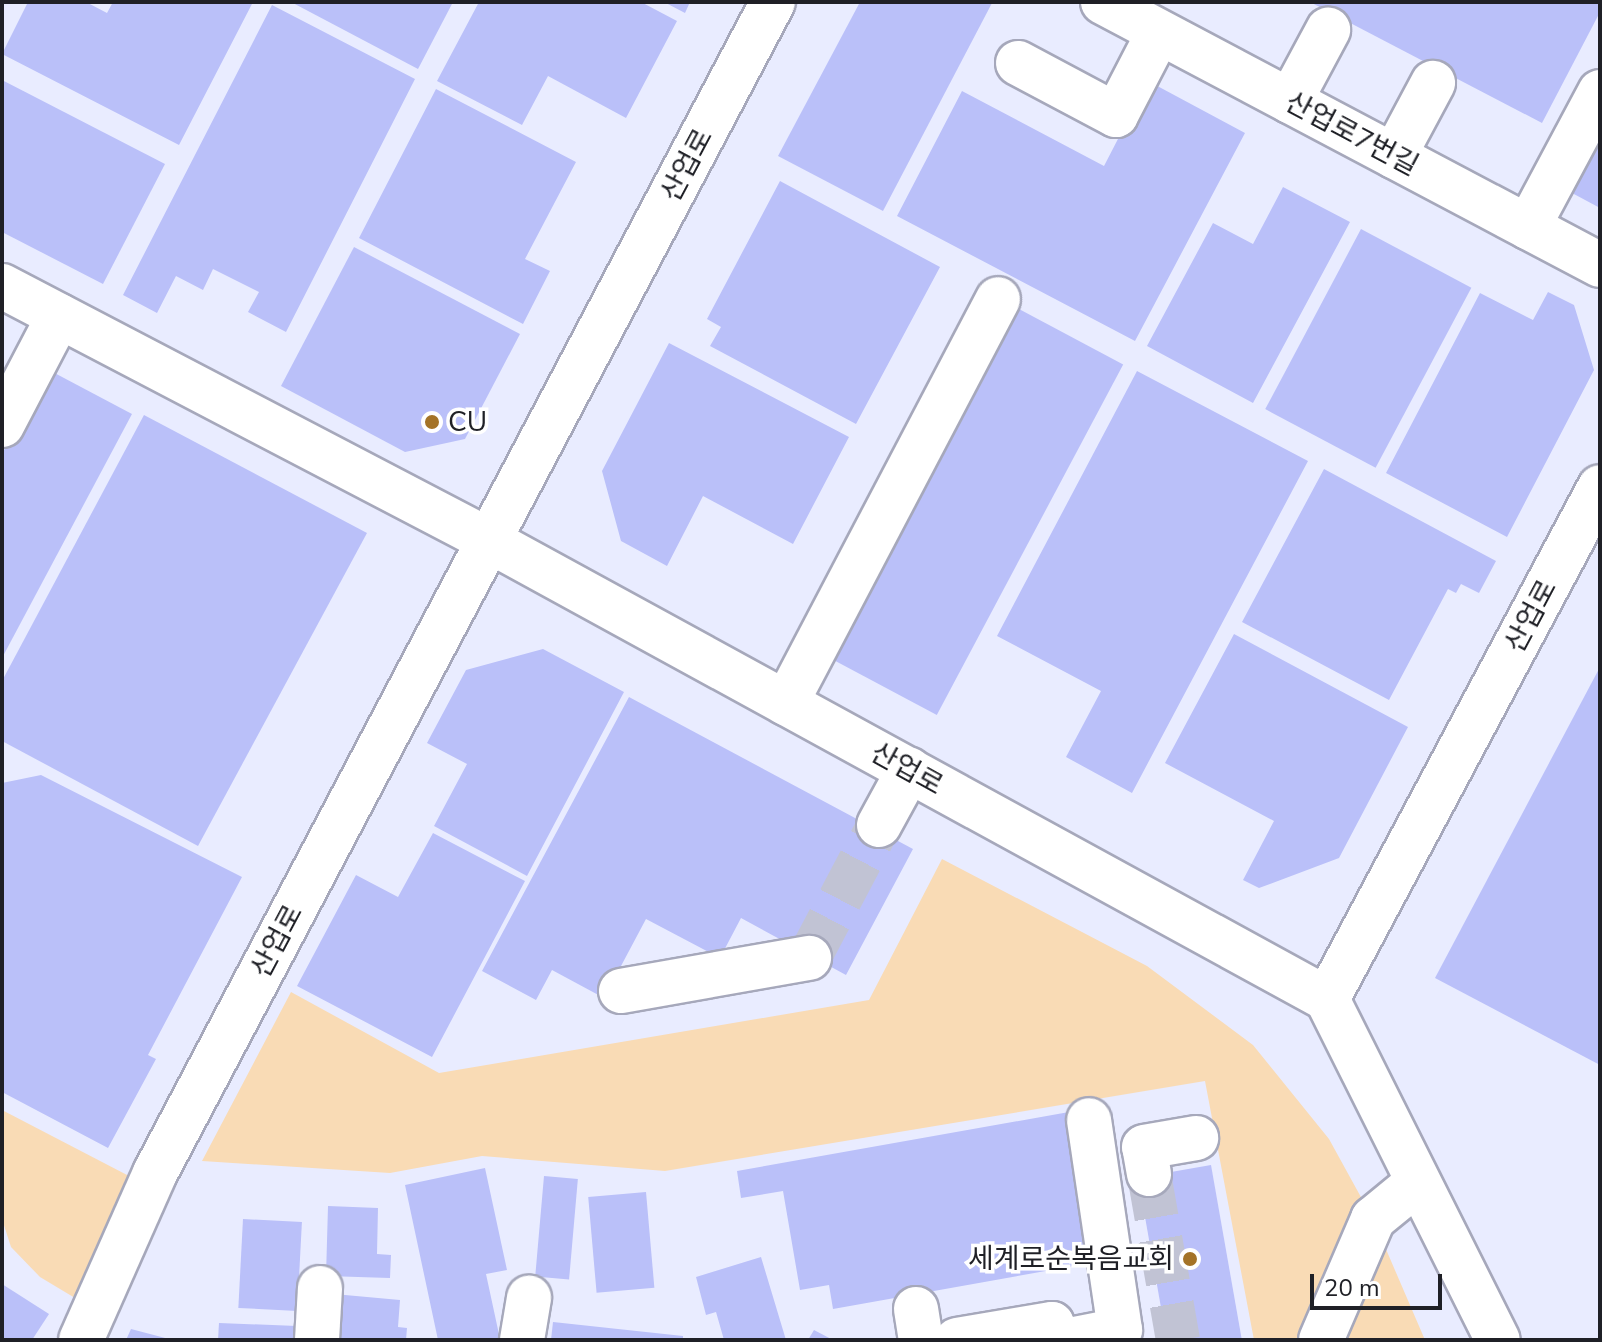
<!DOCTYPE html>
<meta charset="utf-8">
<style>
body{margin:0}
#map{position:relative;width:1602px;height:1342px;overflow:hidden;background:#e9ecff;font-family:"Nunito Sans","Noto Sans KR",sans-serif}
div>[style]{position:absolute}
.green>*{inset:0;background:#f9dbb5}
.building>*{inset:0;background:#bac0f9;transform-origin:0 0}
.minor-tunnel>*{height:44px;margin-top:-22px;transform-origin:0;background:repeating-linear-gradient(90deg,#c1c3d4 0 44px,transparent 0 66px)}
.roads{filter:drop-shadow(2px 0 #a6a8bb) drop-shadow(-2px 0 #a6a8bb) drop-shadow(0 2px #a6a8bb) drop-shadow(0 -2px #a6a8bb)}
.minor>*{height:44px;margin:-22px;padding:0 22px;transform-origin:22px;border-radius:22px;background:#fff}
.dots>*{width:22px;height:22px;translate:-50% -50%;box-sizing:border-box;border:4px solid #fff;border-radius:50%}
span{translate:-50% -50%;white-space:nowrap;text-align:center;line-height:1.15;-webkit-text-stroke:7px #fff;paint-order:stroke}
.street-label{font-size:28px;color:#1f2026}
.poi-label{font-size:28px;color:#1f2026}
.left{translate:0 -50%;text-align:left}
.right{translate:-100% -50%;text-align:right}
.frame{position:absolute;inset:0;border:4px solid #1f2026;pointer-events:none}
.scale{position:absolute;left:1310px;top:1274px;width:132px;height:36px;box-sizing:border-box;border:4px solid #1f2026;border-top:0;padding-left:10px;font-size:24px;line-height:28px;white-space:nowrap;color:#1f2026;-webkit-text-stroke:6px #fff;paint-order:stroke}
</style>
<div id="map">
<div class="green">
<div style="clip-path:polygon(942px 859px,1147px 966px,1253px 1045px,1329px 1139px,1373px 1219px,1425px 1340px,1254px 1340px,1205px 1081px,665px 1171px,482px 1156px,390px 1173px,202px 1161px,291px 992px,439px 1073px,869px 1000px)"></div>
<div style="clip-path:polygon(2px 1110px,129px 1176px,75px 1298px,40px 1277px,11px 1247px,2px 1219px)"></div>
</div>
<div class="building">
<div style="clip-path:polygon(28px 2px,86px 2px,107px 13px,113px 2px,253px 2px,179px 145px,2px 54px)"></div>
<div style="clip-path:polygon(291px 2px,453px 2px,418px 69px)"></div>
<div style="clip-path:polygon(479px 2px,641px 2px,677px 21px,626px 118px,548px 76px,522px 125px,437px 81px)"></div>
<div style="clip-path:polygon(664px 2px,690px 2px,685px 13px)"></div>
<div style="clip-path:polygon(860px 2px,992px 3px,883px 211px,778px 156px)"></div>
<div style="clip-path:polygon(1310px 2px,1600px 2px,1600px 12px,1542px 123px)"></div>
<div style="clip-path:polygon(272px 5px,415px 79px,286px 332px,248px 312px,259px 292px,213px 269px,203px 290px,176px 276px,157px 313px,123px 295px)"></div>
<div style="clip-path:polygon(2px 80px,165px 164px,103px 284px,2px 232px)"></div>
<div style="clip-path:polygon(1148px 81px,1245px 133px,1135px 341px,897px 216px,962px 91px,1104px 166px)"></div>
<div style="clip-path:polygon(436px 89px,576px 162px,525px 259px,550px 271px,523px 324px,359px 238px)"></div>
<div style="clip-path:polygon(1600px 108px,1600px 208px,1559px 186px)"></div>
<div style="clip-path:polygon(780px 181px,940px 267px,856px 424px,710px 346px,721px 327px,707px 319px)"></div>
<div style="clip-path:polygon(1283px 187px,1350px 222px,1253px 403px,1147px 346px,1213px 223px,1253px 244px)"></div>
<div style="left:1361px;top:229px;width:125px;height:204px;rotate:28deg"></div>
<div style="clip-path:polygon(354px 247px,520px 334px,465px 439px,405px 452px,281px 386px)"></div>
<div style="clip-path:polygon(1548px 292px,1574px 305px,1594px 370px,1507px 537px,1386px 473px,1480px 293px,1533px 320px)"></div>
<div style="left:1019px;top:309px;width:118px;height:397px;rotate:28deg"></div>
<div style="clip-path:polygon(669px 343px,849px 437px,793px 544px,703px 496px,667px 566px,621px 541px,602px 471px)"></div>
<div style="clip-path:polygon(47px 369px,132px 414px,2px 658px,2px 454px)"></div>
<div style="clip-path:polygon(1137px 371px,1308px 461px,1132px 793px,1066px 757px,1101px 691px,997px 636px)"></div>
<div style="clip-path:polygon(144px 415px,367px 533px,198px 846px,2px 741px,2px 681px)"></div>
<div style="clip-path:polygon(1324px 469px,1496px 561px,1479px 593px,1461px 584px,1456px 593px,1448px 589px,1389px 700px,1242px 622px)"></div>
<div style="clip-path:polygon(1234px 634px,1408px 727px,1339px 858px,1259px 888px,1243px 880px,1274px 821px,1165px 763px)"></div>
<div style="clip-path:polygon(543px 649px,624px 692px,527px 876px,434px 826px,467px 764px,427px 743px,466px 670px)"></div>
<div style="clip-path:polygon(1600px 667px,1600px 1065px,1435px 978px)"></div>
<div style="clip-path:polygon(629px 697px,913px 849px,846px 975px,741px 918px,720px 958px,646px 919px,604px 998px,552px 970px,536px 1000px,482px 971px)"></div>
<div style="clip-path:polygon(41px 775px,242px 877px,148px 1055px,156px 1059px,108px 1148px,2px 1092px,2px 783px)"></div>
<div style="clip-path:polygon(433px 833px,525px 881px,432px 1057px,297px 986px,356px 875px,398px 897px)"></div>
<div style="clip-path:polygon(1069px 1112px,1096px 1262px,833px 1309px,829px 1285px,800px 1290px,783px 1191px,741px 1198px,737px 1171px)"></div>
<div style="left:1211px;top:1165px;width:178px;height:74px;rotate:80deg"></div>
<div style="clip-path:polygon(485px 1168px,507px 1270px,486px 1274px,500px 1339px,438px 1340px,405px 1185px)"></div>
<div style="left:544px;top:1176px;width:34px;height:101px;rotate:5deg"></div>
<div style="left:646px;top:1192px;width:96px;height:58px;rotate:85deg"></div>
<div style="clip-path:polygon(328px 1206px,378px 1208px,377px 1254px,391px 1255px,390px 1278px,326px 1276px)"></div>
<div style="left:243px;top:1219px;width:59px;height:89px;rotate:3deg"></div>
<div style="clip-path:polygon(761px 1257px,786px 1340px,724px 1340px,716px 1312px,706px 1315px,696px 1277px)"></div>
<div style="clip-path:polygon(2px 1284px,49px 1314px,32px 1340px,2px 1340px)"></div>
<div style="clip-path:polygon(334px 1294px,400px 1300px,398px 1327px,407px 1328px,406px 1340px,336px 1340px)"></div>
<div style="clip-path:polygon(553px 1322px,683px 1336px,683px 1340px,551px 1340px)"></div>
<div style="clip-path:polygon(219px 1323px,297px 1326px,297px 1340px,218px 1340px)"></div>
<div style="clip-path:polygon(131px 1329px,169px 1339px,169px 1340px,126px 1340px)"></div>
<div style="clip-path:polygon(814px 1330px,833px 1340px,808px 1340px)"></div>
</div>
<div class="minor-tunnel">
<div style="left:809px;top:958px;width:150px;rotate:-62.2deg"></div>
<div style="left:1149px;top:1174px;width:169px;rotate:80.1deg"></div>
</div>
<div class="roads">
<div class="minor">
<div style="left:1103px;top:2px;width:562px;rotate:27.89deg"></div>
<div style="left:1018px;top:63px;width:111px;rotate:28deg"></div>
<div style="left:1116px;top:115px;width:93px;rotate:-62.6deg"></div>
<div style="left:1290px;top:101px;width:81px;rotate:-61.8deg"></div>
<div style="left:1394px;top:156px;width:83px;rotate:-61.9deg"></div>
<div style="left:1528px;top:227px;width:153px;rotate:-61.9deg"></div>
<div style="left:2px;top:286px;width:548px;rotate:27.59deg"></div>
<div style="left:488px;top:540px;width:956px;rotate:28.68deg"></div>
<div style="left:1327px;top:999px;width:381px;rotate:63.4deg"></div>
<div style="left:2px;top:425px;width:123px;rotate:-62.4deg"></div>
<div style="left:786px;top:703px;width:456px;rotate:-62.3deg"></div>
<div style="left:879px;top:825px;width:63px;rotate:-61.4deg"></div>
<div style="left:621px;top:991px;width:191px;rotate:-10deg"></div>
<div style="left:1327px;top:999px;width:580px;rotate:-61.93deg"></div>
<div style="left:1149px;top:1174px;width:27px;rotate:-100deg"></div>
<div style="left:1144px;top:1147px;width:53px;rotate:-9.8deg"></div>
<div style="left:916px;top:1309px;width:31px;rotate:81deg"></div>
<div style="left:81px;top:1340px;width:183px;rotate:-66.1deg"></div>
<div style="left:155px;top:1173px;width:1324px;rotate:-62.18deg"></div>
<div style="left:317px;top:1340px;width:52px;rotate:-86.7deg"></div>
<div style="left:522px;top:1340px;width:43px;rotate:-80.5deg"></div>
<div style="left:957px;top:1340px;width:96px;rotate:-9.6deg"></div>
<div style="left:1052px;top:1324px;width:16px;rotate:83deg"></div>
<div style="left:1069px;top:1340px;width:52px;rotate:-11.1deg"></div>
<div style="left:1120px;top:1330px;width:212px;rotate:-98.4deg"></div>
<div style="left:1321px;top:1340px;width:132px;rotate:-66.7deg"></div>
<div style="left:1373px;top:1219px;width:57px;rotate:-39.3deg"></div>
</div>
</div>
<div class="dots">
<div style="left:432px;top:422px;background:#a47328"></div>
<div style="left:1190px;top:1259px;background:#a47328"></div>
</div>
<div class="street-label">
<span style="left:1352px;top:134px;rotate:28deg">산업로7번길</span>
<span style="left:687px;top:165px;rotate:-62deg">산업로</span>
<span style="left:1531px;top:616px;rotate:-62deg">산업로</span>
<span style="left:907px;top:769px;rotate:29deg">산업로</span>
<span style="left:277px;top:941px;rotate:-62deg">산업로</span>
</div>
<div class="poi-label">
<span class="left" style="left:448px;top:422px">CU</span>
<span class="right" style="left:1174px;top:1259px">세계로순복음교회</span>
</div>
<div class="frame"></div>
<div class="scale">20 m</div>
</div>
